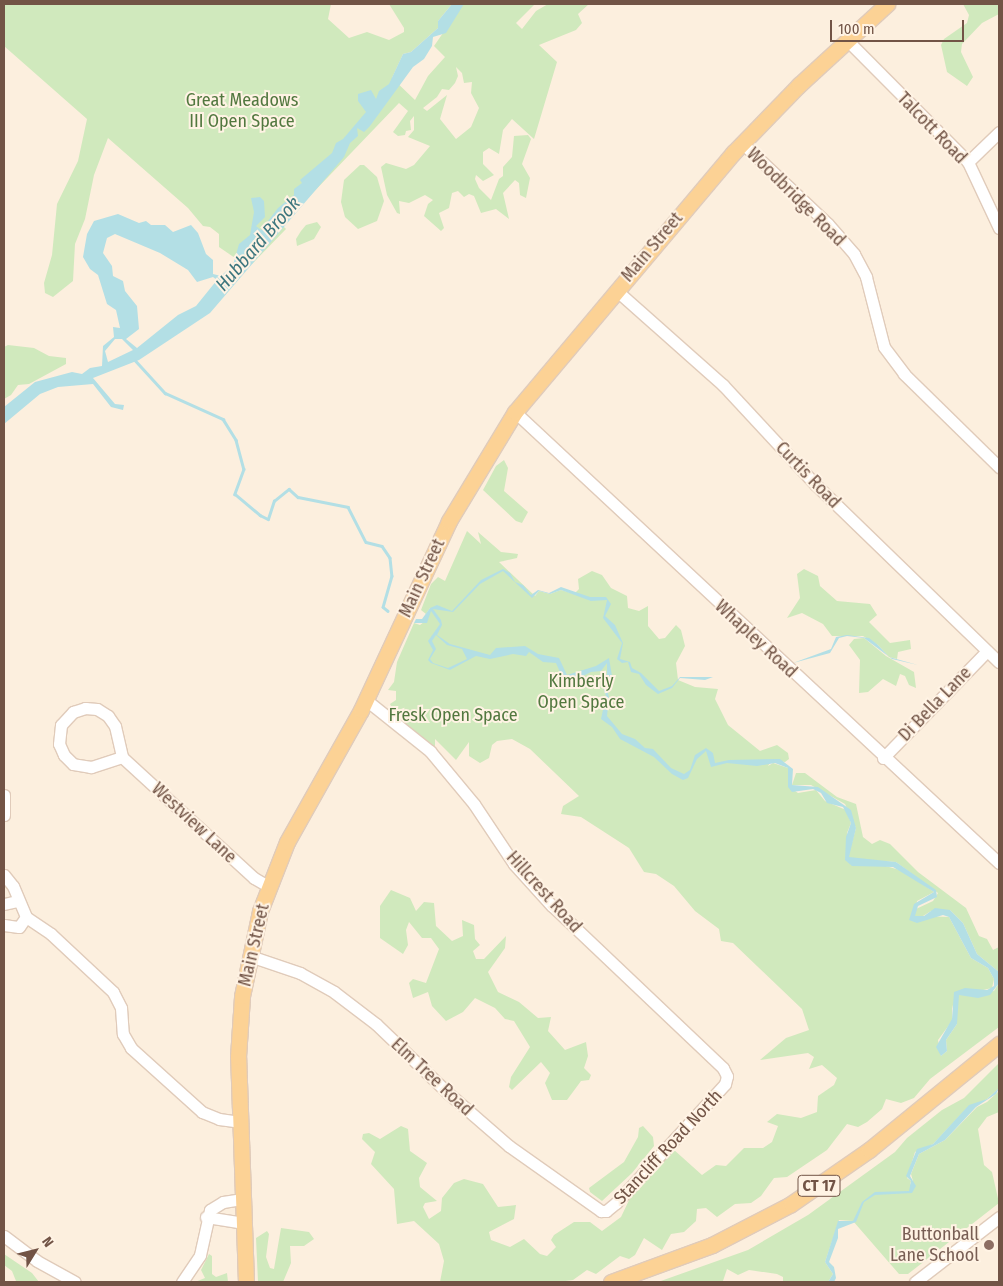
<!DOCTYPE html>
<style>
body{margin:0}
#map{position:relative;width:1003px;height:1286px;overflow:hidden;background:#fcefde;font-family:"Fira Sans Condensed",sans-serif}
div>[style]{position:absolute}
.green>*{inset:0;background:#d0e9bd}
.water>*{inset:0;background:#b3dfe5}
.stream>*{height:2.5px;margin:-1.25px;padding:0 1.25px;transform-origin:1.25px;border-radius:1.25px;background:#b3dfe5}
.roads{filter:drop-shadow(1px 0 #e0cbba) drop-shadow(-1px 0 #e0cbba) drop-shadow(0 1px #e0cbba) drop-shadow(0 -1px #e0cbba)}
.minor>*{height:11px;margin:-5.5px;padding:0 5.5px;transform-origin:5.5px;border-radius:5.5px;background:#fff}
.major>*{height:15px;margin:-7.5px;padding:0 7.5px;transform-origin:7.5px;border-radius:7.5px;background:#fcd295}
.dots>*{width:14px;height:14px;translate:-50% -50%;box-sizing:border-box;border:2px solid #fff3e4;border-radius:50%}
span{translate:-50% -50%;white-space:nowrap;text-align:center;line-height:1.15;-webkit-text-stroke:4px #fff3e4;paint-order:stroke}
.shield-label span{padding:1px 4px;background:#fff3e4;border:1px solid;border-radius:4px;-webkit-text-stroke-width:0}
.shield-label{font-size:16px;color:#725446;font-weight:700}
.park-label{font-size:18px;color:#52783f}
.street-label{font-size:18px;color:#725446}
.education-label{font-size:18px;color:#785e54}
.right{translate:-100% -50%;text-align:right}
.water-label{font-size:19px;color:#3e777f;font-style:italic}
.frame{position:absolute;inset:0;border:5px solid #725446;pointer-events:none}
.north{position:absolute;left:10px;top:1226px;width:50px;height:50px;-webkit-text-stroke:4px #fff3e4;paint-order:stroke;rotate:54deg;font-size:14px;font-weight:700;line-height:20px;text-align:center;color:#725446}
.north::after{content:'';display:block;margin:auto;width:18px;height:22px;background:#725446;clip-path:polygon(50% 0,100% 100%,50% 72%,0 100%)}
.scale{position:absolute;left:830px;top:20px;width:134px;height:22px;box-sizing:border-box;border:2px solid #725446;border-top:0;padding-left:6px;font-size:15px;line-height:18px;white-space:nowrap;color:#725446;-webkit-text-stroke:4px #fff3e4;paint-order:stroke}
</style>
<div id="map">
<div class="green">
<div style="clip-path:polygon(evenodd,4px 4px,331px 4px,328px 19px,349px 38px,367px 32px,389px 40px,404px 32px,404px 28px,389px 4px,452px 4px,438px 21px,438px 28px,411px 52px,403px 54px,392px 78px,415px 100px,428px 76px,445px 57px,434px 46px,463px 4px,535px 4px,516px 23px,522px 29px,536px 11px,548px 4px,589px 4px,578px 14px,582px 23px,576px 30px,539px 45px,557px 62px,534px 139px,512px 119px,503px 130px,499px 154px,489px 148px,483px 152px,483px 164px,494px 175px,483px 181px,476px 175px,475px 179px,479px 188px,491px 200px,499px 179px,503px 176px,503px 167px,512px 157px,514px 136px,528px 135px,531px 139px,522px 164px,530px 178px,526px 198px,520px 195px,519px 183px,515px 180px,503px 193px,509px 219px,496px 209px,481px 213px,474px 196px,469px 194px,464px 197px,458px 191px,452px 193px,449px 208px,439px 213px,444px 228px,441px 231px,424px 216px,428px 204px,433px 200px,425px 195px,409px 203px,399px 201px,400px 214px,397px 213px,387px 195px,381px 167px,386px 163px,406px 169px,414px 165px,430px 146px,408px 137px,414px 130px,414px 116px,410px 121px,411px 130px,406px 131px,405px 135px,398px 136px,393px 132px,408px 111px,399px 103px,282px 225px,286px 229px,252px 264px,238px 252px,235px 258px,219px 247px,219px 234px,210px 227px,203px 226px,188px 208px,108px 138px,94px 175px,85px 219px,75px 244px,73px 281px,53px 297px,45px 293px,44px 283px,52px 255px,57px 204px,78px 161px,87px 119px,4px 46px,4px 4px,456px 67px,462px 73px,464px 83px,472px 82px,471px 93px,479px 108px,471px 127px,456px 139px,440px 119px,447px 95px,427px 111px,423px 108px,437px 97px,442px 89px,449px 90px,455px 83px,458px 76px,456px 67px)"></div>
<div style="clip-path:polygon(963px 4px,999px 4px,999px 14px,982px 23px,962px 44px,961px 52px,973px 77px,967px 86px,947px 72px,941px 45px,944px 39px,967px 23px,969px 15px)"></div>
<div style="clip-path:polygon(360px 165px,364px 165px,377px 177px,384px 201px,377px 221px,358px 229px,345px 217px,341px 202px,344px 180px)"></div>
<div style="clip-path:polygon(317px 222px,321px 227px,314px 239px,297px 246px,296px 239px,301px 231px,306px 225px)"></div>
<div style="clip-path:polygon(8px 345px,34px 348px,49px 356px,66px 358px,66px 364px,29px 384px,18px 385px,11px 395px,4px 399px,4px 347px)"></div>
<div style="clip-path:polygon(504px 460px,508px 468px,504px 491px,528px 512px,522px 523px,516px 521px,483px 490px,496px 466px)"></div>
<div style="clip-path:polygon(evenodd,467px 531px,481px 544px,478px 532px,501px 552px,518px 554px,517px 558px,499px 562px,535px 596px,539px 591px,550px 594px,561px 590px,574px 594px,579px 589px,578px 579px,592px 571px,602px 575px,611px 588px,627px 596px,628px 608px,639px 611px,648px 606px,648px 626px,659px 639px,665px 638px,676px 625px,681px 630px,685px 646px,676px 663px,678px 680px,695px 687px,718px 689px,715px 699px,728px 725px,760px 751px,777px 745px,788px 753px,789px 759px,785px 762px,772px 760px,768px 766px,773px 763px,788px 768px,788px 786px,798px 793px,816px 790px,825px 801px,846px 810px,851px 823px,847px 833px,851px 846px,856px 828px,845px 804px,811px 785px,792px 785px,796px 773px,805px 773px,837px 797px,856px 804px,863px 837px,872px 844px,880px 840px,890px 844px,918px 872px,966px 908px,979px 936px,987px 939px,993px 950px,999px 947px,999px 972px,977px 954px,963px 923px,950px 910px,931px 911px,923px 916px,949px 917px,971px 958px,988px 968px,994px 979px,992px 988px,965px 994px,994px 991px,999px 983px,999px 1027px,930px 1079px,914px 1098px,901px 1103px,886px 1099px,882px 1109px,867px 1122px,858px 1127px,847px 1124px,827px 1150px,787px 1177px,774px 1178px,761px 1196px,751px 1203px,735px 1204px,717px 1217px,706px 1208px,697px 1209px,696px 1221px,684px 1232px,671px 1234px,662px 1250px,644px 1238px,635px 1255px,629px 1259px,620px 1256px,596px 1274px,587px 1270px,573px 1280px,558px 1282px,440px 1282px,444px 1261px,439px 1244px,414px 1221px,397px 1224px,394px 1189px,371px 1164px,375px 1152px,362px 1139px,363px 1134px,369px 1133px,380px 1139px,401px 1126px,408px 1129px,410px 1151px,427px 1163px,419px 1178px,420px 1187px,437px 1201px,425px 1203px,423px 1207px,429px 1219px,441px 1211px,442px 1198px,454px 1183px,464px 1179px,483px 1184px,498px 1207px,516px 1205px,514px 1219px,489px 1232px,491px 1240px,510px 1247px,524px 1239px,540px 1254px,547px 1256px,556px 1247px,551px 1240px,554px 1235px,574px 1222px,590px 1222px,602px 1231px,621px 1217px,632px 1194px,673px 1149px,702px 1175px,716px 1165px,726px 1166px,744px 1148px,763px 1148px,772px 1142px,778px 1126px,767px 1122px,777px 1114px,801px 1118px,817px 1112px,818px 1096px,834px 1085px,837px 1078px,822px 1065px,809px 1069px,814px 1057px,808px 1053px,760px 1060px,786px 1038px,809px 1030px,802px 1009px,733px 943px,721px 941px,719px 929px,695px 911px,674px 886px,656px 874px,644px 872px,629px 848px,581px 817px,561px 814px,563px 806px,579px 796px,530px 749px,512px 739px,497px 741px,492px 745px,489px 758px,480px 763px,469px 756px,469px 742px,456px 760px,435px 739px,435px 749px,404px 724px,402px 714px,392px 708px,390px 704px,396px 700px,396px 691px,388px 690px,394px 682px,397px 662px,414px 623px,420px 625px,428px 619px,430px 608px,426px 614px,421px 610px,431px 584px,438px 577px,445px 581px,467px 531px,865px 860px,896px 862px,938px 893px,933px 901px,916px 909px,917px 901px,934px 892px,903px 871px,865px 860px,467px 531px,952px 1005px,957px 1024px,946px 1040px,947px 1051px,941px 1056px,938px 1040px,952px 1021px,952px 1005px)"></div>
<div style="clip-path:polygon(804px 569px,818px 576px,820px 586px,837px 601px,870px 604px,877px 615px,869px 622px,890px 643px,910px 640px,911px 649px,898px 652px,897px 659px,889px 657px,878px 645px,863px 636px,832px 636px,823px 624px,802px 613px,787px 618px,800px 598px,797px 574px)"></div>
<div style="clip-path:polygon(864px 638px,886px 656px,914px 672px,916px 688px,909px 685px,905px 676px,900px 674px,896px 686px,883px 679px,868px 692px,859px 693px,860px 660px,849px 645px,854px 639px)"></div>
<div style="clip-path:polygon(391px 890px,410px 898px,416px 911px,424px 902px,434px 903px,436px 926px,452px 941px,463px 936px,462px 920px,474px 925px,475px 939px,480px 945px,473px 951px,476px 959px,484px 959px,506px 936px,505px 948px,488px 972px,498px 992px,519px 1002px,538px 1018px,551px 1017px,548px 1031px,565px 1050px,586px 1042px,588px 1056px,584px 1068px,591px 1075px,589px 1080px,581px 1081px,567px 1100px,552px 1100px,545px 1083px,550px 1073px,541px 1062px,512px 1090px,509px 1087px,511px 1077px,530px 1047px,514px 1021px,505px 1019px,495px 1008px,475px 998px,463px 1012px,446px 1021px,432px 1006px,428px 992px,413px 998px,409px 983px,413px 979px,426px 983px,439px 949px,431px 938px,422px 938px,409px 922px,406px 930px,408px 945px,403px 954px,380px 938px,380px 906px)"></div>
<div style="clip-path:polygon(999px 1063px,999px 1088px,987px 1099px,966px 1109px,933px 1144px,915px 1152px,907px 1178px,911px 1181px,910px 1185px,913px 1181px,911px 1174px,919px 1154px,945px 1140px,977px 1107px,987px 1102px,999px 1091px,999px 1112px,987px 1117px,978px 1129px,984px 1165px,992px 1172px,999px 1203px,908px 1274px,899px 1274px,853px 1221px,839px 1220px,825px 1262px,833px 1274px,828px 1282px,783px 1282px,783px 1277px,777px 1274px,749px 1270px,738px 1275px,727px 1269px,723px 1281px,717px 1282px,658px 1282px,748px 1250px,808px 1215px,895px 1152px,907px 1138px,942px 1110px,964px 1098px)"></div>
<div style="clip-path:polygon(643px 1126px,653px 1137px,654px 1146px,632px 1173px,602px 1201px,590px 1192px,589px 1188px,624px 1162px,638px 1137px,639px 1128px)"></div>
<div style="clip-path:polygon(281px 1228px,309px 1232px,314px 1239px,304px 1246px,290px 1246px,291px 1263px,283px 1282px,258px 1282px,256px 1238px,267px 1231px,269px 1234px,266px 1257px,270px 1268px,274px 1269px)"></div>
<div style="clip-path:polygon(4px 1254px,32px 1273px,39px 1282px,16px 1281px,12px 1271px,4px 1265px)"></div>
<div style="clip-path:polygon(209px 1254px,212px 1256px,212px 1274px,216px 1277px,227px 1273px,228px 1282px,195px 1282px,205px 1278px,201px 1270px)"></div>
</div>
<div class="water">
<div style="clip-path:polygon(evenodd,452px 4px,464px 4px,446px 33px,433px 37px,432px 46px,424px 59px,413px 67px,370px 126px,364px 132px,357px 128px,358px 136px,350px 143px,344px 157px,210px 313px,139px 360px,93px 378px,115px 404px,124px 405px,123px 410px,111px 407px,93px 384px,58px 387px,40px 394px,4px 424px,4px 407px,35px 382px,72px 372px,82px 374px,90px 368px,102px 366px,103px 346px,114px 337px,113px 327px,120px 328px,116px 310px,107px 304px,98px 275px,90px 269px,83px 257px,87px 234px,94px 221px,118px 214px,139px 223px,146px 221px,151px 225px,165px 225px,173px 232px,191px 225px,198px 233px,206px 254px,213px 260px,213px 274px,221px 276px,233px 265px,239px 244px,250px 235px,254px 212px,251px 198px,260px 197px,264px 201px,265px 217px,256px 226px,261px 230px,278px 208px,294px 195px,294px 189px,302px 183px,300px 180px,332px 153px,336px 143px,343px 139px,366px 112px,358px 101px,358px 94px,371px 90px,376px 99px,379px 91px,389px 84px,403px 54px,411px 52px,438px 28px,438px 21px,452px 4px,115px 234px,160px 253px,188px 270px,197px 282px,213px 277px,217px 280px,196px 306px,178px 315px,137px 348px,126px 339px,139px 329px,137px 306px,125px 291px,123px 281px,113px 276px,112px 266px,103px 253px,107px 238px,115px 234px,452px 4px,115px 339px,122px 339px,133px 350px,108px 362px,105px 351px,115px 339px)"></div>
<div style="clip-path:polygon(evenodd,503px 569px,510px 573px,515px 582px,523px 585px,531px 595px,538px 590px,549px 593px,561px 587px,590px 597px,606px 597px,611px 604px,605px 616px,615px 625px,623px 643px,620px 659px,630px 662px,632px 668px,641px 673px,659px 691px,672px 686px,680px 677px,713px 677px,705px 680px,680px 678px,672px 688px,658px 694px,646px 685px,639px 674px,631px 672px,628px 662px,622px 663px,617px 659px,622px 643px,603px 618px,607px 600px,591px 601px,561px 590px,550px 594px,539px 591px,532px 598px,503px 571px,480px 584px,453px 612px,433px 609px,441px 620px,442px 625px,437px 635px,450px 644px,490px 655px,496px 648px,525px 646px,538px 654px,559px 658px,567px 675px,596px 666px,609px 658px,612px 676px,605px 683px,609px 697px,607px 716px,622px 734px,635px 739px,645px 748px,653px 749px,671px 768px,684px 774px,690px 770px,695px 755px,706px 748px,713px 753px,715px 763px,729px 760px,780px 759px,793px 769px,792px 785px,818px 787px,851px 810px,856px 828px,849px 857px,896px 862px,936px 890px,937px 897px,918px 906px,915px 916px,924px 916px,935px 908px,950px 910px,963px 923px,977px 954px,999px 972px,999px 983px,990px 995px,978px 998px,959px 995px,957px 1024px,946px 1040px,947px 1051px,941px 1056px,936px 1047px,952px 1019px,954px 992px,965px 988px,987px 990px,994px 986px,994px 979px,988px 968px,971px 958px,949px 917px,943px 915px,917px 923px,909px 920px,914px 904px,934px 892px,893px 867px,852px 866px,845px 860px,846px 837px,851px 823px,843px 807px,827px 803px,821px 793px,813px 789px,792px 792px,788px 787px,788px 768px,775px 763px,757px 766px,727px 763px,711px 767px,706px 751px,697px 759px,688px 778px,683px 780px,672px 774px,654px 757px,620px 739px,612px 727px,601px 719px,606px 696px,601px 682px,607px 674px,607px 663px,601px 671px,591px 672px,571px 682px,563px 679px,556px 663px,543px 662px,529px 652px,526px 656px,513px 654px,490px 659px,476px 656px,450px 670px,431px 663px,428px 660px,433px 650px,428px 641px,440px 624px,431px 611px,427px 623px,414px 623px,416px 619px,422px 619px,430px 608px,437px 605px,452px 611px,481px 580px,503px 569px,436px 635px,447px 645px,462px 649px,467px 659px,448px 668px,433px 663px,430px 659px,436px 649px,432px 641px,436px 635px)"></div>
<div style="clip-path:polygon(847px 635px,869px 638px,878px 645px,889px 657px,918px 665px,892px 659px,864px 638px,847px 636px,839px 638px,830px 653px,793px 663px,831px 649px,836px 637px)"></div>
<div style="clip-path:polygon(999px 1088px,996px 1094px,976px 1107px,945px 1140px,919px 1154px,910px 1176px,916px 1186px,912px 1193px,875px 1195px,864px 1202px,856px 1222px,838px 1229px,838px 1238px,829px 1262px,834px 1267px,836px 1278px,834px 1282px,828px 1282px,833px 1274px,825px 1262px,838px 1221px,853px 1221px,862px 1202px,875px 1192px,909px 1191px,911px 1181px,906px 1176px,917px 1149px,933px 1144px,969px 1105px,987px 1099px)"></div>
</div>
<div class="stream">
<div style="left:135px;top:360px;width:45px;rotate:47.7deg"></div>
<div style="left:165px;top:393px;width:64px;rotate:24.1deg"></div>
<div style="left:223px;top:419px;width:25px;rotate:58deg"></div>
<div style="left:236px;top:440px;width:30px;rotate:75deg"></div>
<div style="left:244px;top:469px;width:27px;rotate:110deg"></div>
<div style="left:235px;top:494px;width:33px;rotate:40deg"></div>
<div style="left:260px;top:515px;width:9px;rotate:27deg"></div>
<div style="left:268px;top:519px;width:19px;rotate:-72deg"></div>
<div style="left:274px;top:501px;width:19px;rotate:-39deg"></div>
<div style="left:289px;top:489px;width:12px;rotate:42deg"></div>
<div style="left:298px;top:497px;width:51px;rotate:11.3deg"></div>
<div style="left:348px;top:507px;width:39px;rotate:63deg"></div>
<div style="left:366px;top:542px;width:16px;rotate:14deg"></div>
<div style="left:382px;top:546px;width:14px;rotate:56deg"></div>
<div style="left:390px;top:558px;width:18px;rotate:84deg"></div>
<div style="left:392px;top:576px;width:32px;rotate:106deg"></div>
<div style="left:383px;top:607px;width:6px;rotate:39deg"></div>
</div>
<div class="roads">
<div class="minor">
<div style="left:847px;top:40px;width:172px;rotate:45.2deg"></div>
<div style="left:968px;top:162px;width:73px;rotate:64.8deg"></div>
<div style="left:742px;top:143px;width:118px;rotate:43.3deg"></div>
<div style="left:828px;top:224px;width:40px;rotate:49deg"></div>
<div style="left:854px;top:254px;width:26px;rotate:62deg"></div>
<div style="left:866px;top:277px;width:72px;rotate:75.6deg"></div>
<div style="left:884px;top:347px;width:34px;rotate:53deg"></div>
<div style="left:904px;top:374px;width:133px;rotate:44.4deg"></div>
<div style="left:968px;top:162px;width:43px;rotate:-44.1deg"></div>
<div style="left:616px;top:290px;width:143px;rotate:41.6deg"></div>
<div style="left:723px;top:385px;width:135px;rotate:47.1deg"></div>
<div style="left:815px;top:484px;width:256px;rotate:44.1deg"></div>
<div style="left:515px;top:412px;width:662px;rotate:42.98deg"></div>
<div style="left:122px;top:757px;width:33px;rotate:162deg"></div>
<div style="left:91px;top:767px;width:18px;rotate:-171deg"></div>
<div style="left:73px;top:764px;width:13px;rotate:-135deg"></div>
<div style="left:64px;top:755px;width:12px;rotate:-114deg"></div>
<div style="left:59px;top:744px;width:19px;rotate:-84deg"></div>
<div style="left:61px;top:725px;width:18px;rotate:-47deg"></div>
<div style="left:73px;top:712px;width:13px;rotate:-18deg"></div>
<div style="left:85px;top:708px;width:12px;rotate:5deg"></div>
<div style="left:97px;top:709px;width:13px;rotate:32deg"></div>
<div style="left:108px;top:716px;width:12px;rotate:55deg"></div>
<div style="left:115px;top:726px;width:32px;rotate:77deg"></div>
<div style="left:122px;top:757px;width:179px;rotate:42.5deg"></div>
<div style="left:254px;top:878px;width:16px;rotate:30deg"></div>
<div style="left:883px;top:758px;width:149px;rotate:-45.8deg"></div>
<div style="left:4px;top:795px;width:20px;rotate:90deg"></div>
<div style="left:4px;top:875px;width:14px;rotate:51deg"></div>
<div style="left:13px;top:886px;width:34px;rotate:67deg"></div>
<div style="left:4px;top:904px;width:13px;rotate:-13deg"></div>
<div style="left:26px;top:917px;width:30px;rotate:34deg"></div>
<div style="left:51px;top:934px;width:85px;rotate:43.1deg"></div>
<div style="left:113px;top:992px;width:18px;rotate:63deg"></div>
<div style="left:121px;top:1008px;width:26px;rotate:86deg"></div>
<div style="left:123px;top:1034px;width:16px;rotate:60deg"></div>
<div style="left:131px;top:1048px;width:96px;rotate:42deg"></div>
<div style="left:202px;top:1112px;width:18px;rotate:22deg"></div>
<div style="left:219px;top:1119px;width:21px;rotate:8deg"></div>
<div style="left:4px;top:925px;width:15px;rotate:8deg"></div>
<div style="left:19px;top:927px;width:12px;rotate:-55deg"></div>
<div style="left:250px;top:956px;width:53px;rotate:18.8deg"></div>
<div style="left:300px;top:973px;width:39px;rotate:29deg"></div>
<div style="left:334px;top:992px;width:53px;rotate:37.3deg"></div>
<div style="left:376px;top:1024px;width:100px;rotate:43.8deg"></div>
<div style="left:448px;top:1093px;width:81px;rotate:41deg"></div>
<div style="left:509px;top:1146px;width:113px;rotate:35.2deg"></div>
<div style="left:601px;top:1211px;width:5px"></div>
<div style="left:606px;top:1211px;width:13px;rotate:-39deg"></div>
<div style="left:616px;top:1203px;width:161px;rotate:-47.5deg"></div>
<div style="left:725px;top:1084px;width:8px;rotate:-76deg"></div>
<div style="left:727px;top:1076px;width:9px;rotate:-117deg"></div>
<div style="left:723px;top:1068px;width:236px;rotate:-136.5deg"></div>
<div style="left:552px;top:906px;width:57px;rotate:-132.1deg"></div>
<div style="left:514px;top:864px;width:72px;rotate:-123.7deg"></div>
<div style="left:474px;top:804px;width:69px;rotate:-129.7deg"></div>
<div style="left:430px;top:751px;width:82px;rotate:-141.4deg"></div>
<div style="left:206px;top:1217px;width:38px;rotate:9deg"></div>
<div style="left:4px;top:1236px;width:41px;rotate:37.1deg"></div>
<div style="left:37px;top:1261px;width:43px;rotate:28.9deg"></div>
<div style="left:182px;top:1282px;width:32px;rotate:-56deg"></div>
<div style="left:200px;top:1255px;width:46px;rotate:-77.5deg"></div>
<div style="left:210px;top:1210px;width:15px;rotate:-32deg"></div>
<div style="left:223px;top:1202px;width:20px;rotate:-9deg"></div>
<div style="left:915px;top:1282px;width:106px;rotate:-37.7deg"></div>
</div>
<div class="major">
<div style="left:246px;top:1282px;width:225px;rotate:-92deg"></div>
<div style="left:238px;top:1057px;width:61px;rotate:-86.2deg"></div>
<div style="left:242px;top:996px;width:87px;rotate:-78deg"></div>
<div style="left:260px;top:911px;width:74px;rotate:-68.6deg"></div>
<div style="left:287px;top:842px;width:151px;rotate:-60.7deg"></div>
<div style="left:361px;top:710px;width:208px;rotate:-65deg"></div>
<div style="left:449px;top:521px;width:127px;rotate:-58.8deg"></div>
<div style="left:515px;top:412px;width:339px;rotate:-49.9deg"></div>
<div style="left:733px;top:153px;width:95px;rotate:-45.9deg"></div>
<div style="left:799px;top:85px;width:120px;rotate:-42.6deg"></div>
<div style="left:611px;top:1282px;width:108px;rotate:-20.1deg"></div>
<div style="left:712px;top:1245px;width:89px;rotate:-27.4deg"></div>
<div style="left:791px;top:1204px;width:95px;rotate:-34.7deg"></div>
<div style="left:869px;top:1150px;width:168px;rotate:-39.2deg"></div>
</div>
</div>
<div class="dots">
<div style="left:989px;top:1245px;background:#8d6e63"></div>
</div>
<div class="shield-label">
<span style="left:819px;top:1186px">CT 17</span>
</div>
<div class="park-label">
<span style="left:242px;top:111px">Great Meadows<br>III Open Space</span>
<span style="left:581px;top:692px">Kimberly<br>Open Space</span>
<span style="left:453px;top:715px">Fresk Open Space</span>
</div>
<div class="street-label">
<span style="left:932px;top:128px;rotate:46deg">Talcott Road</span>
<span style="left:796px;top:197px;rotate:45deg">Woodbridge Road</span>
<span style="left:652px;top:247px;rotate:-50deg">Main Street</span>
<span style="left:808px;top:475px;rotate:46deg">Curtis Road</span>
<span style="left:422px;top:578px;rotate:-65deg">Main Street</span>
<span style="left:756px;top:639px;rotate:43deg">Whapley Road</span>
<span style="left:935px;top:704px;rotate:-46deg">Di Bella Lane</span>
<span style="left:194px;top:823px;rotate:43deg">Westview Lane</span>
<span style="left:544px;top:892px;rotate:48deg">Hillcrest Road</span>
<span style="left:254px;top:945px;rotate:-77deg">Main Street</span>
<span style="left:432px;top:1077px;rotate:43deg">Elm Tree Road</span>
<span style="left:668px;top:1147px;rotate:-47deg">Stancliff Road North</span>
</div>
<div class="education-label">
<span class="right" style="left:979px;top:1245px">Buttonball<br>Lane School</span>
</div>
<div class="water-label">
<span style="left:258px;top:244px;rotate:-49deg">Hubbard Brook</span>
</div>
<div class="frame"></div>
<div class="north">N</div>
<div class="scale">100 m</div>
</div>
